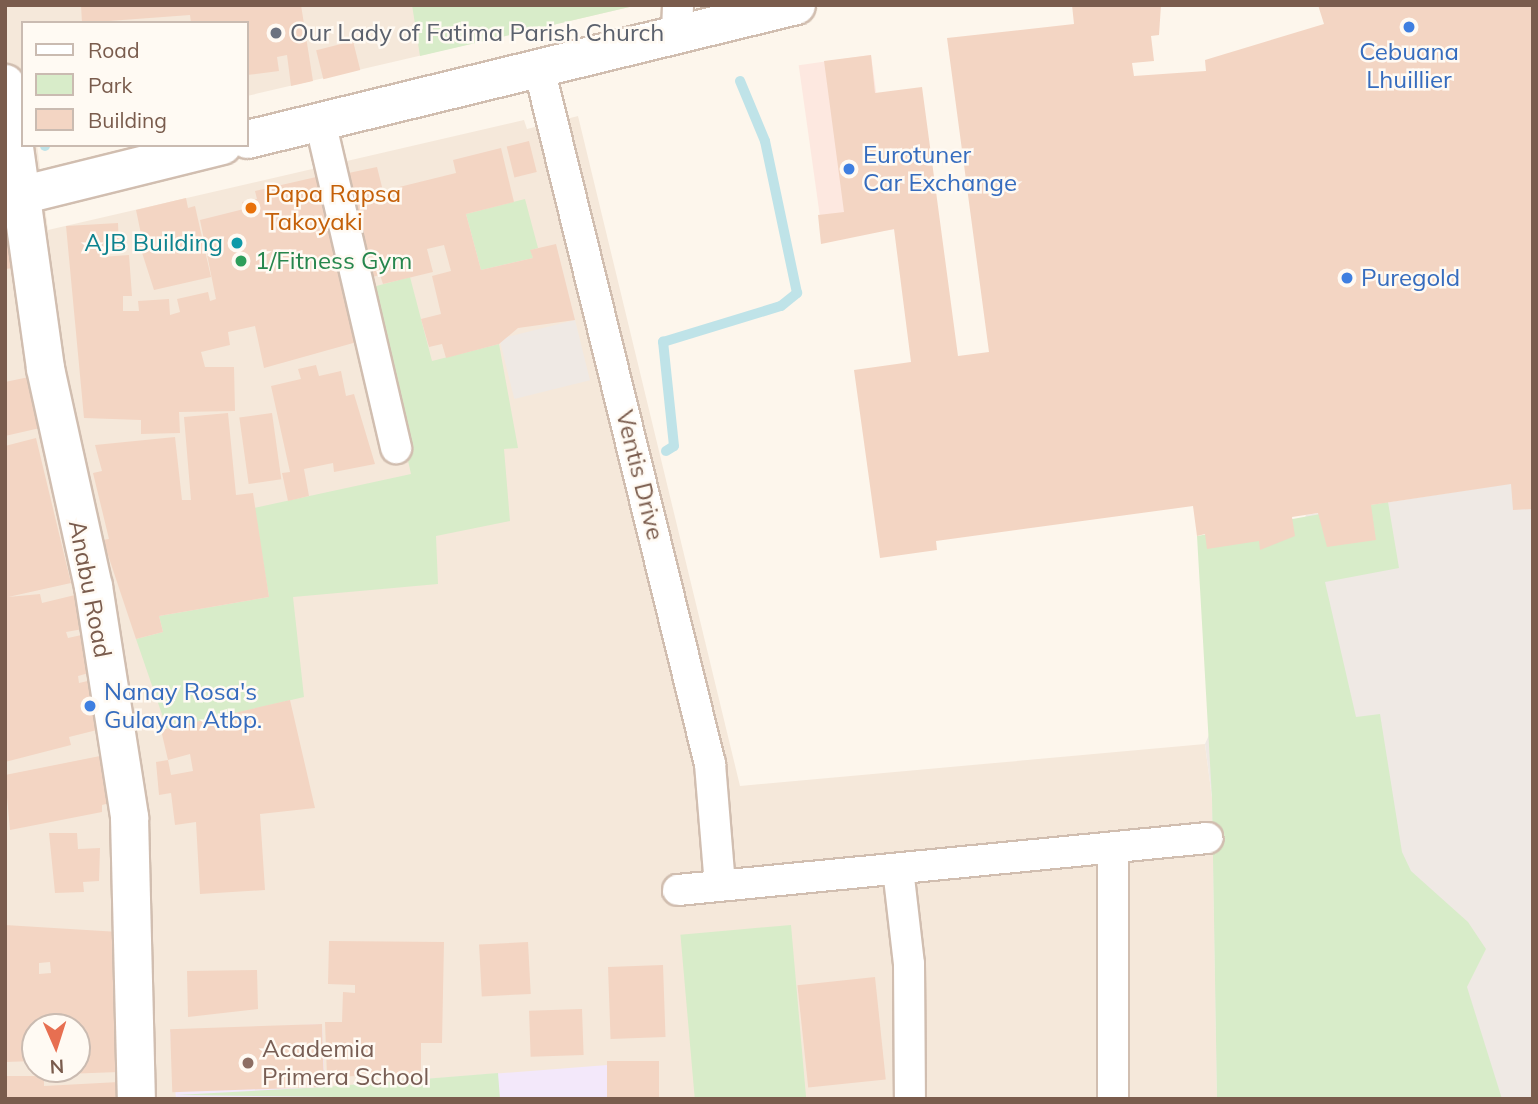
<!DOCTYPE html>
<style>
body{margin:0}
#map{position:relative;width:1538px;height:1104px;overflow:hidden;background:#fdf6ec;font-family:Mulish,sans-serif}
div>[style]{position:absolute}
.residential>*{inset:0;background:#f5e8da}
.commercial>*{inset:0;background:#fde8e0;transform-origin:0 0}
.industrial>*{inset:0;background:#efe9e4;transform-origin:0 0}
.education>*{inset:0;background:#f3e8fa}
.green>*{inset:0;background:#d8ecc9;transform-origin:0 0}
.stream>*{height:10px;margin:-5px;padding:0 5px;transform-origin:5px;border-radius:5px;background:#bfe3e8}
.building>*{inset:0;background:#f3d5c3;transform-origin:0 0}
.roads{filter:drop-shadow(2px 0 #d1beb0) drop-shadow(-2px 0 #d1beb0) drop-shadow(0 2px #d1beb0) drop-shadow(0 -2px #d1beb0)}
.minor>*{height:30px;margin:-15px;padding:0 15px;transform-origin:15px;border-radius:15px;background:#fff}
.tertiary>*{height:37px;margin:-18.5px;padding:0 18.5px;transform-origin:18.5px;border-radius:18.5px;background:#fff}
.dots>*{width:19px;height:19px;translate:-50% -50%;box-sizing:border-box;border:4px solid #fffaf3;border-radius:50%}
span{translate:-50% -50%;white-space:nowrap;text-align:center;line-height:1.15;-webkit-text-stroke:5px #fffaf3;paint-order:stroke}
.worship-label{font-size:24px;color:#5b616d}
.left{translate:0 -50%;text-align:left}
.shop-label{font-size:24px;color:#366cbe}
.food-label{font-size:24px;color:#c56008}
.culture-label{font-size:24px;color:#0d838f}
.right{translate:-100% -50%;text-align:right}
.leisure-label{font-size:24px;color:#27864d}
.street-label{font-size:24px;color:#7a5c4d}
.education-label{font-size:24px;color:#785e54}
.frame{position:absolute;inset:0;border:7px solid #7a5c4d;pointer-events:none}
.legend{position:absolute;left:21px;top:21px;width:228px;height:126px;box-sizing:border-box;background:#fffaf3;border:2px solid #cabbb1;margin:0;padding:9px 12px;list-style:none;font-size:21px;color:#7a5c4d}
.legend li{display:flex;align-items:center;gap:14px;height:35px}
.legend b{width:35px;border:2px solid #cabbb1}
.north{position:absolute;left:21px;top:1013px;width:70px;height:70px;box-sizing:border-box;background:#fffaf3;border:2px solid #cabbb1;border-radius:50%;rotate:177deg;font-size:19px;font-weight:700;line-height:28px;text-align:center;color:#7a5c4d}
.north::after{content:'';display:block;margin:auto;width:24px;height:32px;background:#e76f51;clip-path:polygon(50% 0,100% 100%,50% 72%,0 100%)}
</style>
<div id="map">
<div class="residential">
<div style="clip-path:polygon(evenodd,5px 5px,638px 5px,247px 96px,247px 23px,23px 23px,23px 145px,37px 145px,48px 230px,524px 120px,527px 129px,578px 116px,740px 786px,1205px 744px,1212px 798px,1217px 1099px,5px 1099px,5px 5px,35px 1027px,77px 1027px,77px 1069px,35px 1069px,35px 1027px)"></div>
</div>
<div class="commercial">
<div style="left:871px;top:55px;width:176px;height:73px;rotate:82deg"></div>
</div>
<div class="industrial">
<div style="left:575px;top:320px;width:62px;height:78px;rotate:76deg"></div>
<div style="clip-path:polygon(1533px 480px,1533px 1099px,1217px 1099px,1212px 798px,1205px 744px,1306px 515px)"></div>
</div>
<div class="education">
<div style="clip-path:polygon(322px 1024px,325px 1087px,659px 1061px,659px 1099px,176px 1099px,170px 1032px)"></div>
</div>
<div class="green">
<div style="clip-path:polygon(412px 5px,638px 5px,420px 56px)"></div>
<div style="clip-path:polygon(525px 199px,538px 248px,531px 250px,533px 258px,481px 270px,466px 214px)"></div>
<div style="clip-path:polygon(410px 277px,432px 361px,499px 344px,518px 448px,504px 449px,510px 521px,436px 536px,438px 584px,293px 597px,304px 697px,167px 729px,136px 639px,163px 632px,159px 616px,269px 597px,254px 508px,411px 474px,369px 288px)"></div>
<div style="clip-path:polygon(1388px 502px,1399px 568px,1325px 582px,1356px 717px,1380px 714px,1402px 852px,1411px 871px,1468px 922px,1486px 949px,1467px 987px,1502px 1099px,1217px 1099px,1212px 798px,1197px 536px)"></div>
<div style="left:791px;top:925px;width:175px;height:111px;rotate:85deg"></div>
<div style="clip-path:polygon(498px 1073px,500px 1099px,176px 1095px,324px 1087px)"></div>
</div>
<div class="stream">
<div style="left:45px;top:145px;width:1px;rotate:90deg"></div>
<div style="left:666px;top:451px;width:9px;rotate:-32deg"></div>
<div style="left:674px;top:446px;width:105px;rotate:-96deg"></div>
<div style="left:663px;top:342px;width:123px;rotate:-17deg"></div>
<div style="left:781px;top:306px;width:21px;rotate:-39deg"></div>
<div style="left:797px;top:293px;width:155px;rotate:-101.9deg"></div>
<div style="left:765px;top:141px;width:65px;rotate:-112.6deg"></div>
</div>
<div class="building">
<div style="clip-path:polygon(81px 5px,301px 5px,313px 81px,291px 86px,287px 55px,277px 57px,279px 71px,247px 75px,247px 23px,191px 23px,190px 15px,82px 23px)"></div>
<div style="clip-path:polygon(1072px 5px,1161px 5px,1159px 35px,1151px 36px,1154px 61px,1132px 63px,1134px 76px,1206px 71px,1205px 60px,1324px 24px,1318px 5px,1533px 5px,1533px 509px,1513px 510px,1511px 484px,1371px 505px,1376px 540px,1327px 547px,1318px 513px,1292px 517px,1295px 536px,1260px 550px,1259px 541px,1207px 549px,1205px 534px,1197px 536px,1193px 506px,936px 541px,937px 550px,880px 558px,854px 370px,911px 362px,894px 229px,821px 244px,818px 215px,844px 212px,824px 61px,871px 55px,875px 93px,922px 87px,958px 356px,989px 352px,947px 38px,1074px 24px)"></div>
<div style="left:353px;top:41px;width:30px;height:38px;rotate:76deg"></div>
<div style="left:529px;top:141px;width:32px;height:23px;rotate:76deg"></div>
<div style="clip-path:polygon(501px 148px,514px 202px,466px 214px,481px 270px,533px 258px,530px 250px,556px 244px,575px 320px,518px 328px,499px 344px,446px 358px,442px 344px,429px 347px,421px 319px,441px 314px,432px 276px,451px 271px,444px 245px,427px 249px,433px 272px,383px 284px,380px 275px,365px 279px,339px 175px,377px 167px,383px 191px,456px 173px,453px 160px)"></div>
<div style="clip-path:polygon(325px 175px,364px 340px,264px 368px,255px 326px,228px 332px,230px 345px,201px 352px,205px 367px,234px 367px,235px 411px,179px 412px,180px 433px,141px 434px,141px 420px,84px 418px,66px 226px,118px 223px,119px 249px,101px 251px,101px 257px,129px 255px,132px 296px,123px 296px,123px 311px,139px 311px,138px 301px,169px 299px,170px 315px,180px 312px,177px 299px,208px 292px,210px 301px,216px 299px,200px 220px,244px 209px,242px 202px,257px 199px,255px 191px)"></div>
<div style="clip-path:polygon(186px 198px,188px 208px,195px 206px,211px 277px,154px 290px,136px 234px,141px 234px,136px 210px)"></div>
<div style="clip-path:polygon(5px 229px,14px 268px,5px 269px)"></div>
<div style="clip-path:polygon(316px 365px,319px 376px,341px 371px,346px 396px,354px 394px,375px 464px,334px 472px,333px 463px,304px 469px,309px 496px,288px 501px,282px 473px,290px 472px,271px 386px,301px 379px,298px 369px)"></div>
<div style="clip-path:polygon(29px 377px,40px 428px,5px 436px,5px 382px)"></div>
<div style="clip-path:polygon(228px 413px,236px 495px,253px 493px,269px 597px,159px 616px,163px 632px,136px 639px,103px 540px,109px 539px,93px 473px,102px 471px,95px 445px,175px 437px,182px 500px,191px 500px,184px 417px)"></div>
<div style="left:272px;top:413px;width:67px;height:33px;rotate:82deg"></div>
<div style="clip-path:polygon(36px 438px,71px 583px,8px 597px,40px 594px,42px 603px,75px 595px,83px 629px,66px 632px,68px 638px,86px 634px,96px 671px,78px 676px,79px 683px,96px 679px,109px 727px,69px 737px,71px 745px,5px 762px,5px 446px)"></div>
<div style="clip-path:polygon(290px 700px,315px 808px,260px 814px,265px 890px,200px 894px,196px 822px,175px 825px,171px 793px,159px 795px,156px 762px,168px 760px,171px 775px,193px 771px,190px 754px,168px 760px,161px 730px)"></div>
<div style="clip-path:polygon(105px 755px,114px 802px,102px 805px,102px 812px,10px 830px,5px 775px)"></div>
<div style="clip-path:polygon(49px 833px,77px 833px,78px 849px,100px 848px,99px 881px,83px 882px,84px 892px,55px 893px)"></div>
<div style="clip-path:polygon(evenodd,5px 925px,119px 932px,119px 1072px,65px 1074px,77px 1069px,77px 1027px,35px 1027px,35px 1061px,5px 1062px,5px 925px,50px 962px,51px 973px,39px 974px,39px 963px,50px 962px)"></div>
<div style="clip-path:polygon(329px 941px,444px 942px,442px 1043px,421px 1043px,421px 1074px,327px 1077px,325px 1022px,342px 1022px,343px 992px,355px 993px,355px 985px,328px 984px)"></div>
<div style="left:528px;top:942px;width:52px;height:49px;rotate:87deg"></div>
<div style="left:663px;top:965px;width:72px;height:55px;rotate:88deg"></div>
<div style="clip-path:polygon(257px 970px,258px 1009px,188px 1017px,187px 971px)"></div>
<div style="left:875px;top:977px;width:103px;height:78px;rotate:84deg"></div>
<div style="left:582px;top:1009px;width:46px;height:53px;rotate:88deg"></div>
<div style="left:322px;top:1024px;width:63px;height:152px;rotate:88deg"></div>
<div style="left:659px;top:1061px;width:38px;height:52px;rotate:90deg"></div>
<div style="clip-path:polygon(5px 1076px,44px 1076px,44px 1086px,119px 1082px,120px 1099px,5px 1099px)"></div>
</div>
<div class="roads">
<div class="minor">
<div style="left:677px;top:34px;width:29px;rotate:-88deg"></div>
<div style="left:539px;top:68px;width:717px;rotate:76.2deg"></div>
<div style="left:710px;top:764px;width:122px;rotate:85.3deg"></div>
<div style="left:320px;top:121px;width:336px;rotate:76.9deg"></div>
<div style="left:898px;top:869px;width:96px;rotate:83.4deg"></div>
<div style="left:909px;top:964px;width:135px;rotate:89.6deg"></div>
<div style="left:678px;top:890px;width:532px;rotate:-5.61deg"></div>
<div style="left:1113px;top:1099px;width:251px;rotate:-90deg"></div>
</div>
<div class="tertiary">
<div style="left:5px;top:83px;width:288px;rotate:82deg"></div>
<div style="left:45px;top:368px;width:223px;rotate:77.6deg"></div>
<div style="left:93px;top:586px;width:234px;rotate:81.1deg"></div>
<div style="left:129px;top:817px;width:282px;rotate:88.6deg"></div>
<div style="left:247px;top:139px;width:565px;rotate:-13.72deg"></div>
<div style="left:24px;top:194px;width:204px;rotate:-13.9deg"></div>
</div>
</div>
<div class="dots">
<div style="left:1409px;top:27px;background:#3f7fe0"></div>
<div style="left:276px;top:33px;background:#6b7280"></div>
<div style="left:849px;top:169px;background:#3f7fe0"></div>
<div style="left:251px;top:208px;background:#e8710a"></div>
<div style="left:237px;top:243px;background:#0f9aa8"></div>
<div style="left:241px;top:261px;background:#2e9e5b"></div>
<div style="left:1347px;top:278px;background:#3f7fe0"></div>
<div style="left:90px;top:706px;background:#3f7fe0"></div>
<div style="left:248px;top:1063px;background:#8d6e63"></div>
</div>
<div class="worship-label">
<span class="left" style="left:290px;top:33px">Our Lady of Fatima Parish Church</span>
</div>
<div class="shop-label">
<span style="left:1409px;top:66px">Cebuana<br>Lhuillier</span>
<span class="left" style="left:863px;top:169px">Eurotuner<br>Car Exchange</span>
<span class="left" style="left:1361px;top:278px">Puregold</span>
<span class="left" style="left:104px;top:706px">Nanay Rosa's<br>Gulayan Atbp.</span>
</div>
<div class="food-label">
<span class="left" style="left:265px;top:208px">Papa Rapsa<br>Takoyaki</span>
</div>
<div class="culture-label">
<span class="right" style="left:223px;top:243px">AJB Building</span>
</div>
<div class="leisure-label">
<span class="left" style="left:255px;top:261px">1/Fitness Gym</span>
</div>
<div class="street-label">
<span style="left:640px;top:475px;rotate:76deg">Ventis Drive</span>
<span style="left:90px;top:589px;rotate:79deg">Anabu Road</span>
</div>
<div class="education-label">
<span class="left" style="left:262px;top:1063px">Academia<br>Primera School</span>
</div>
<div class="frame"></div>
<ul class="legend">
<li><b style="height:9px;background:#fff"></b>Road</li>
<li><b style="height:19px;background:#d8ecc9"></b>Park</li>
<li><b style="height:19px;background:#f3d5c3"></b>Building</li>
</ul>
<div class="north">N</div>
</div>
